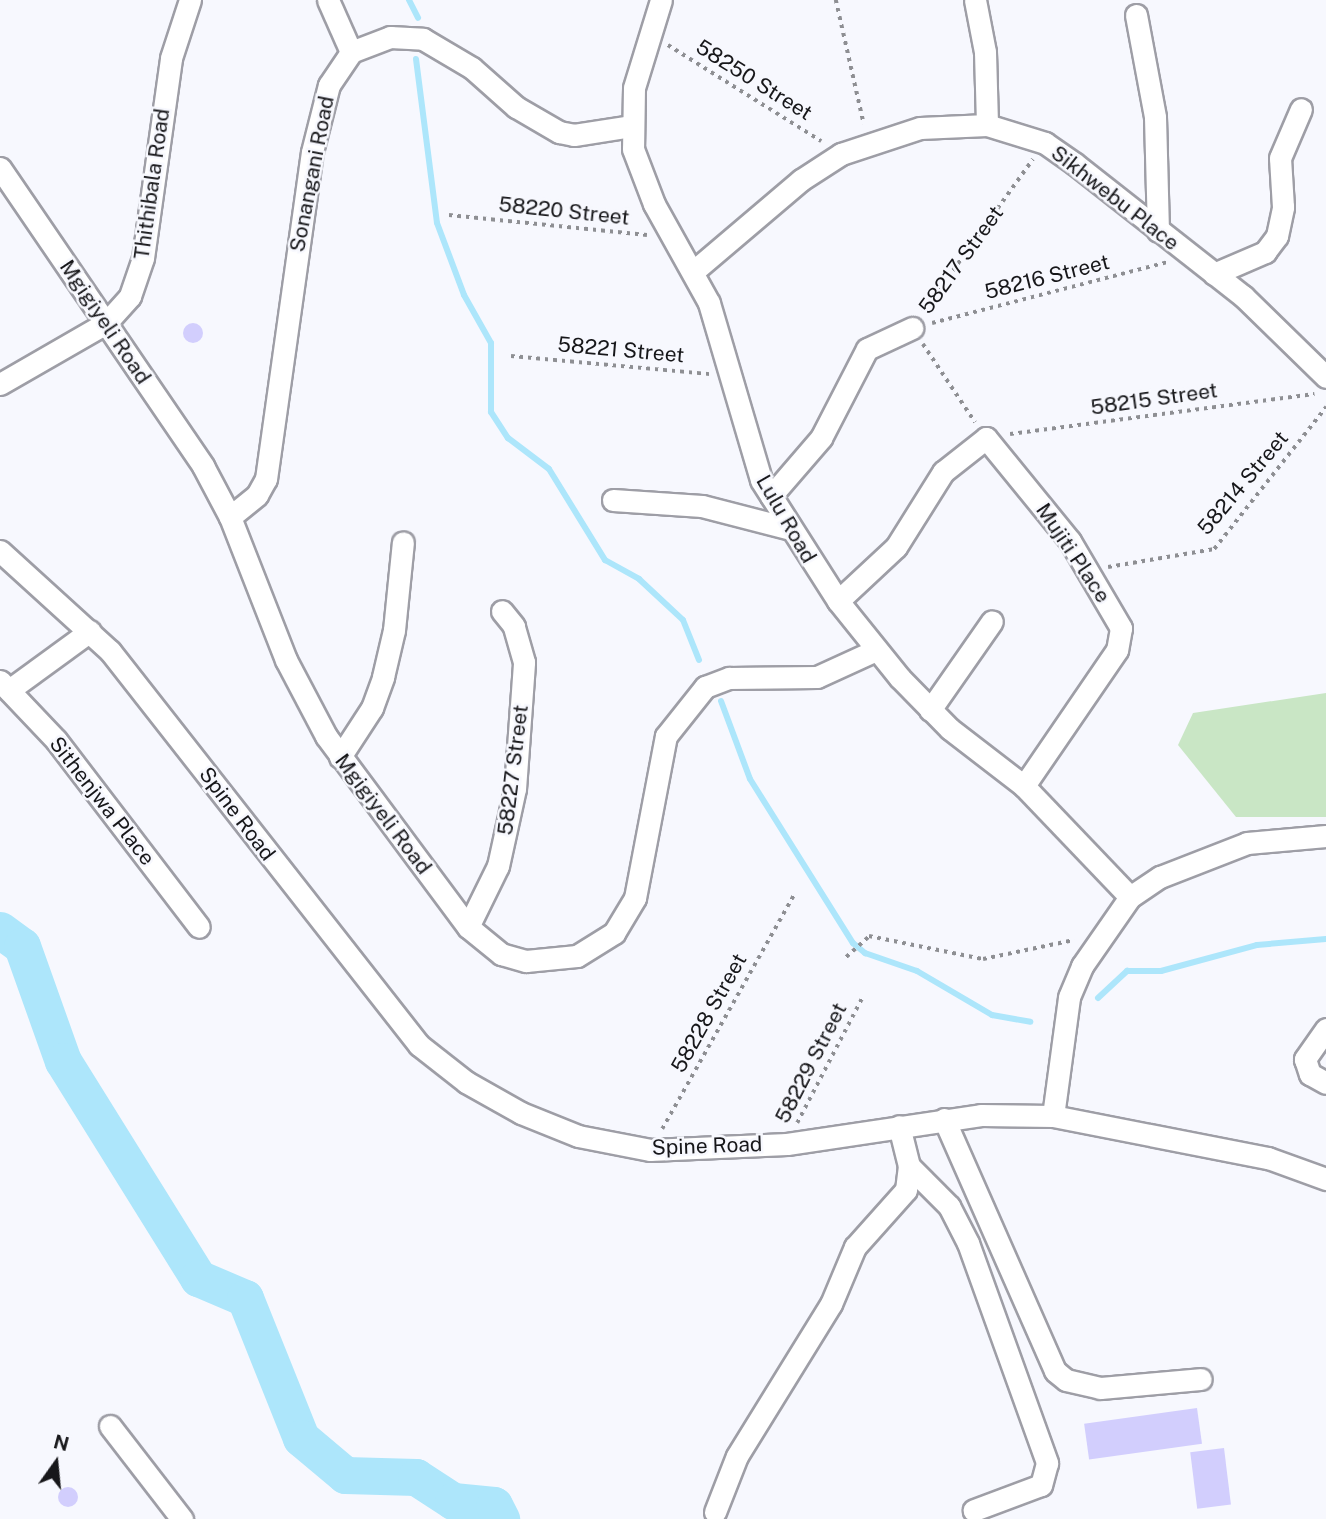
<!DOCTYPE html>
<style>
body{margin:0}
#map{position:relative;width:1326px;height:1519px;overflow:hidden;background:#f7f8fe;font-family:"Public Sans",sans-serif}
div>[style]{position:absolute}
.green>*{inset:0;background:#c9e6c5}
.stream>*{height:6px;margin:-3px;padding:0 3px;transform-origin:3px;border-radius:3px;background:#ade6fb}
.river>*{height:37px;margin:-18.5px;padding:0 18.5px;transform-origin:18.5px;border-radius:18.5px;background:#ade6fb}
.building>*{inset:0;background:#d2cefd;transform-origin:0 0}
.round{border-radius:50%}
.path>*{height:3.5px;margin-top:-1.75px;transform-origin:0;background:repeating-linear-gradient(90deg,#8e8f93 0 3.5px,transparent 0 8.5px)}
.roads{filter:drop-shadow(2px 0 #9e9ea6) drop-shadow(-2px 0 #9e9ea6) drop-shadow(0 2px #9e9ea6) drop-shadow(0 -2px #9e9ea6)}
.minor>*{height:21px;margin:-10.5px;padding:0 10.5px;transform-origin:10.5px;border-radius:10.5px;background:#fff}
span{translate:-50% -50%;white-space:nowrap;text-align:center;line-height:1.15;-webkit-text-stroke:5px #f7f8fe;paint-order:stroke}
.street-label{font-size:21px;color:#17171a}
.north{position:absolute;left:21px;top:1428px;width:70px;height:70px;-webkit-text-stroke:5px #f7f8fe;paint-order:stroke;rotate:15deg;font-size:19px;font-weight:700;line-height:28px;text-align:center;color:#17171a}
.north::after{content:'';display:block;margin:auto;width:24px;height:32px;background:#17171a;clip-path:polygon(50% 0,100% 100%,50% 72%,0 100%)}
</style>
<div id="map">
<div class="green">
<div style="clip-path:polygon(1326px 693px,1326px 817px,1236px 817px,1178px 745px,1193px 713px)"></div>
</div>
<div class="stream">
<div style="left:409px;top:0;width:20px;rotate:63deg"></div>
<div style="left:416px;top:59px;width:165px;rotate:82.7deg"></div>
<div style="left:437px;top:223px;width:77px;rotate:69.4deg"></div>
<div style="left:464px;top:295px;width:55px;rotate:60.6deg"></div>
<div style="left:491px;top:343px;width:69px;rotate:90deg"></div>
<div style="left:491px;top:412px;width:31px;rotate:57deg"></div>
<div style="left:508px;top:438px;width:51px;rotate:37.1deg"></div>
<div style="left:549px;top:469px;width:107px;rotate:58.4deg"></div>
<div style="left:605px;top:560px;width:39px;rotate:29deg"></div>
<div style="left:639px;top:579px;width:60px;rotate:43deg"></div>
<div style="left:683px;top:620px;width:43px;rotate:68.2deg"></div>
<div style="left:721px;top:701px;width:83px;rotate:69.6deg"></div>
<div style="left:750px;top:779px;width:194px;rotate:57.9deg"></div>
<div style="left:853px;top:943px;width:16px;rotate:40deg"></div>
<div style="left:865px;top:953px;width:55px;rotate:19.1deg"></div>
<div style="left:917px;top:971px;width:87px;rotate:30.4deg"></div>
<div style="left:992px;top:1015px;width:39px;rotate:10deg"></div>
<div style="left:1098px;top:998px;width:40px;rotate:-43deg"></div>
<div style="left:1127px;top:971px;width:34px"></div>
<div style="left:1161px;top:971px;width:99px;rotate:-15.2deg"></div>
<div style="left:1257px;top:945px;width:69px;rotate:-5deg"></div>
</div>
<div class="river">
<div style="left:0;top:930px;width:27px;rotate:36deg"></div>
<div style="left:22px;top:946px;width:122px;rotate:70.4deg"></div>
<div style="left:63px;top:1061px;width:256px;rotate:58.1deg"></div>
<div style="left:198px;top:1278px;width:51px;rotate:23.1deg"></div>
<div style="left:245px;top:1298px;width:151px;rotate:68.2deg"></div>
<div style="left:301px;top:1438px;width:57px;rotate:40.1deg"></div>
<div style="left:345px;top:1475px;width:71px;rotate:1.6deg"></div>
<div style="left:416px;top:1477px;width:44px;rotate:33deg"></div>
<div style="left:453px;top:1501px;width:41px;rotate:5.6deg"></div>
<div style="left:494px;top:1505px;width:16px;rotate:63deg"></div>
</div>
<div class="building">
<div class="round" style="left:183px;top:323px;width:20px;height:20px"></div>
<div style="left:1197px;top:1408px;width:36px;height:114px;rotate:82deg"></div>
<div style="left:1224px;top:1448px;width:57px;height:34px;rotate:83deg"></div>
<div class="round" style="left:58px;top:1487px;width:20px;height:20px"></div>
</div>
<div class="path">
<div style="left:836px;top:0;width:127px;rotate:77.3deg"></div>
<div style="left:668px;top:45px;width:181px;rotate:32.1deg"></div>
<div style="left:449px;top:215px;width:199px;rotate:5.8deg"></div>
<div style="left:923px;top:312px;width:188px;rotate:-54.3deg"></div>
<div style="left:932px;top:323px;width:244px;rotate:-14.5deg"></div>
<div style="left:923px;top:344px;width:94px;rotate:56.3deg"></div>
<div style="left:511px;top:356px;width:200px;rotate:5.2deg"></div>
<div style="left:1010px;top:434px;width:307px;rotate:-7.5deg"></div>
<div style="left:1108px;top:567px;width:108px;rotate:-9.6deg"></div>
<div style="left:1214px;top:549px;width:181px;rotate:-51.7deg"></div>
<div style="left:846px;top:957px;width:31px;rotate:-42deg"></div>
<div style="left:869px;top:936px;width:116px;rotate:11.4deg"></div>
<div style="left:983px;top:959px;width:93px;rotate:-11.8deg"></div>
<div style="left:797px;top:1123px;width:143px;rotate:-62.5deg"></div>
<div style="left:662px;top:1129px;width:271px;rotate:-60.6deg"></div>
</div>
<div class="roads">
<div class="minor">
<div style="left:328px;top:0;width:57px;rotate:66.1deg"></div>
<div style="left:661px;top:0;width:92px;rotate:107.1deg"></div>
<div style="left:634px;top:88px;width:61px;rotate:90.9deg"></div>
<div style="left:633px;top:149px;width:59px;rotate:69.1deg"></div>
<div style="left:654px;top:204px;width:113px;rotate:60.9deg"></div>
<div style="left:709px;top:303px;width:184px;rotate:73.6deg"></div>
<div style="left:761px;top:480px;width:143px;rotate:57.5deg"></div>
<div style="left:838px;top:601px;width:99px;rotate:51.2deg"></div>
<div style="left:900px;top:678px;width:71px;rotate:45.6deg"></div>
<div style="left:950px;top:729px;width:93px;rotate:37.6deg"></div>
<div style="left:1024px;top:786px;width:153px;rotate:46.3deg"></div>
<div style="left:975px;top:0;width:53px;rotate:79.1deg"></div>
<div style="left:985px;top:52px;width:73px;rotate:88.4deg"></div>
<div style="left:1136px;top:15px;width:104px;rotate:79.4deg"></div>
<div style="left:1155px;top:117px;width:114px;rotate:88.5deg"></div>
<div style="left:0;top:168px;width:361px;rotate:55.7deg"></div>
<div style="left:203px;top:466px;width:58px;rotate:62.1deg"></div>
<div style="left:230px;top:517px;width:154px;rotate:68.6deg"></div>
<div style="left:286px;top:660px;width:86px;rotate:62.2deg"></div>
<div style="left:326px;top:736px;width:238px;rotate:53.4deg"></div>
<div style="left:468px;top:927px;width:43px;rotate:39.3deg"></div>
<div style="left:501px;top:954px;width:26px;rotate:16deg"></div>
<div style="left:526px;top:961px;width:51px;rotate:-5.6deg"></div>
<div style="left:577px;top:956px;width:44px;rotate:-31.9deg"></div>
<div style="left:614px;top:933px;width:41px;rotate:-59deg"></div>
<div style="left:635px;top:898px;width:165px;rotate:-79.2deg"></div>
<div style="left:666px;top:736px;width:63px;rotate:-51.5deg"></div>
<div style="left:705px;top:687px;width:26px;rotate:-21deg"></div>
<div style="left:729px;top:678px;width:88px;rotate:-0.7deg"></div>
<div style="left:817px;top:677px;width:65px;rotate:-24.6deg"></div>
<div style="left:695px;top:270px;width:139px;rotate:-40.3deg"></div>
<div style="left:801px;top:180px;width:48px;rotate:-33deg"></div>
<div style="left:841px;top:154px;width:83px;rotate:-18.2deg"></div>
<div style="left:920px;top:128px;width:67px;rotate:-2.6deg"></div>
<div style="left:987px;top:125px;width:61px;rotate:17.2deg"></div>
<div style="left:1045px;top:143px;width:37px;rotate:35deg"></div>
<div style="left:1075px;top:164px;width:214px;rotate:38.2deg"></div>
<div style="left:1243px;top:296px;width:116px;rotate:44.3deg"></div>
<div style="left:1214px;top:274px;width:56px;rotate:-23.3deg"></div>
<div style="left:1265px;top:252px;width:20px;rotate:-53deg"></div>
<div style="left:1277px;top:236px;width:30px;rotate:-78deg"></div>
<div style="left:1283px;top:207px;width:49px;rotate:-93.5deg"></div>
<div style="left:1280px;top:158px;width:53px;rotate:-66.8deg"></div>
<div style="left:0;top:384px;width:122px;rotate:-29.9deg"></div>
<div style="left:106px;top:323px;width:36px;rotate:-48deg"></div>
<div style="left:130px;top:296px;width:40px;rotate:-71.1deg"></div>
<div style="left:143px;top:258px;width:202px;rotate:-82deg"></div>
<div style="left:171px;top:58px;width:61px;rotate:-71.9deg"></div>
<div style="left:771px;top:496px;width:77px;rotate:-49.2deg"></div>
<div style="left:821px;top:438px;width:100px;rotate:-62.7deg"></div>
<div style="left:867px;top:349px;width:50px;rotate:-25deg"></div>
<div style="left:613px;top:500px;width:89px;rotate:3.9deg"></div>
<div style="left:702px;top:506px;width:92px;rotate:14.5deg"></div>
<div style="left:230px;top:517px;width:35px;rotate:-39deg"></div>
<div style="left:257px;top:495px;width:18px;rotate:-61deg"></div>
<div style="left:266px;top:479px;width:330px;rotate:-82deg"></div>
<div style="left:312px;top:152px;width:69px;rotate:-75.8deg"></div>
<div style="left:329px;top:85px;width:40px;rotate:-56deg"></div>
<div style="left:351px;top:52px;width:42px;rotate:-21deg"></div>
<div style="left:390px;top:37px;width:33px;rotate:3deg"></div>
<div style="left:423px;top:39px;width:57px;rotate:30.6deg"></div>
<div style="left:472px;top:68px;width:59px;rotate:41.6deg"></div>
<div style="left:516px;top:107px;width:50px;rotate:30.2deg"></div>
<div style="left:559px;top:132px;width:15px;rotate:11deg"></div>
<div style="left:574px;top:135px;width:59px;rotate:-8.8deg"></div>
<div style="left:0;top:551px;width:149px;rotate:42.3deg"></div>
<div style="left:110px;top:651px;width:501px;rotate:51.89deg"></div>
<div style="left:419px;top:1045px;width:60px;rotate:38.2deg"></div>
<div style="left:466px;top:1082px;width:63px;rotate:29.4deg"></div>
<div style="left:521px;top:1113px;width:61px;rotate:22deg"></div>
<div style="left:578px;top:1136px;width:73px;rotate:11deg"></div>
<div style="left:650px;top:1150px;width:137px;rotate:-2.5deg"></div>
<div style="left:787px;top:1144px;width:196px;rotate:-8.5deg"></div>
<div style="left:981px;top:1115px;width:72px;rotate:0.8deg"></div>
<div style="left:1053px;top:1116px;width:219px;rotate:11.1deg"></div>
<div style="left:1268px;top:1158px;width:62px;rotate:19.9deg"></div>
<div style="left:838px;top:601px;width:79px;rotate:-43deg"></div>
<div style="left:896px;top:547px;width:89px;rotate:-57.9deg"></div>
<div style="left:943px;top:472px;width:55px;rotate:-38.3deg"></div>
<div style="left:986px;top:438px;width:133px;rotate:50.8deg"></div>
<div style="left:1070px;top:541px;width:101px;rotate:59.6deg"></div>
<div style="left:1121px;top:628px;width:22px;rotate:100deg"></div>
<div style="left:1117px;top:650px;width:165px;rotate:124.4deg"></div>
<div style="left:0;top:681px;width:81px;rotate:46.5deg"></div>
<div style="left:56px;top:740px;width:235px;rotate:52.6deg"></div>
<div style="left:9px;top:690px;width:100px;rotate:-36.1deg"></div>
<div style="left:930px;top:710px;width:108px;rotate:-55.1deg"></div>
<div style="left:340px;top:757px;width:59px;rotate:-56.9deg"></div>
<div style="left:372px;top:708px;width:33px;rotate:-70deg"></div>
<div style="left:383px;top:677px;width:48px;rotate:-76.8deg"></div>
<div style="left:394px;top:630px;width:88px;rotate:-84.2deg"></div>
<div style="left:468px;top:927px;width:68px;rotate:-63.8deg"></div>
<div style="left:498px;top:866px;width:79px;rotate:-77.6deg"></div>
<div style="left:515px;top:789px;width:127px;rotate:-85.9deg"></div>
<div style="left:524px;top:662px;width:37px;rotate:-106deg"></div>
<div style="left:514px;top:626px;width:19px;rotate:-129deg"></div>
<div style="left:1326px;top:1029px;width:37px;rotate:125deg"></div>
<div style="left:1305px;top:1059px;width:16px;rotate:72deg"></div>
<div style="left:1310px;top:1074px;width:18px;rotate:29deg"></div>
<div style="left:1053px;top:1116px;width:120px;rotate:-82.3deg"></div>
<div style="left:1069px;top:997px;width:34px;rotate:-67deg"></div>
<div style="left:1082px;top:966px;width:84px;rotate:-55.2deg"></div>
<div style="left:1130px;top:897px;width:36px;rotate:-34deg"></div>
<div style="left:1160px;top:877px;width:93px;rotate:-21.3deg"></div>
<div style="left:1247px;top:843px;width:79px;rotate:-5.1deg"></div>
<div style="left:944px;top:1119px;width:275px;rotate:66.2deg"></div>
<div style="left:1055px;top:1371px;width:14px;rotate:39deg"></div>
<div style="left:1066px;top:1380px;width:35px;rotate:13deg"></div>
<div style="left:1100px;top:1388px;width:101px;rotate:-5.1deg"></div>
<div style="left:909px;top:1166px;width:57px;rotate:45deg"></div>
<div style="left:949px;top:1206px;width:42px;rotate:62.8deg"></div>
<div style="left:968px;top:1243px;width:234px;rotate:70.2deg"></div>
<div style="left:1047px;top:1463px;width:23px;rotate:105deg"></div>
<div style="left:1041px;top:1485px;width:72px;rotate:159.5deg"></div>
<div style="left:110px;top:1426px;width:118px;rotate:52.3deg"></div>
<div style="left:715px;top:1512px;width:60px;rotate:-68.6deg"></div>
<div style="left:737px;top:1456px;width:179px;rotate:-58.3deg"></div>
<div style="left:831px;top:1304px;width:62px;rotate:-67.2deg"></div>
<div style="left:855px;top:1247px;width:76px;rotate:-48.2deg"></div>
<div style="left:906px;top:1190px;width:24px;rotate:-83deg"></div>
<div style="left:909px;top:1166px;width:41px;rotate:-104deg"></div>
</div>
</div>
<div class="street-label">
<span style="left:754px;top:80px;rotate:32deg">58250 Street</span>
<span style="left:312px;top:174px;rotate:-79deg">Sonangani Road</span>
<span style="left:152px;top:184px;rotate:-82deg">Thithibala Road</span>
<span style="left:1115px;top:198px;rotate:38deg">Sikhwebu Place</span>
<span style="left:564px;top:211px;rotate:6deg">58220 Street</span>
<span style="left:961px;top:260px;rotate:-54deg">58217 Street</span>
<span style="left:1047px;top:277px;rotate:-14deg">58216 Street</span>
<span style="left:105px;top:322px;rotate:56deg">Mgigiyeli Road</span>
<span style="left:621px;top:350px;rotate:5deg">58221 Street</span>
<span style="left:1154px;top:399px;rotate:-8deg">58215 Street</span>
<span style="left:1243px;top:483px;rotate:-50deg">58214 Street</span>
<span style="left:786px;top:519px;rotate:60deg">Lulu Road</span>
<span style="left:1073px;top:553px;rotate:56deg">Mujiti Place</span>
<span style="left:513px;top:770px;rotate:-83deg">58227 Street</span>
<span style="left:102px;top:801px;rotate:52deg">Sithenjwa Place</span>
<span style="left:237px;top:814px;rotate:53deg">Spine Road</span>
<span style="left:383px;top:814px;rotate:53deg">Mgigiyeli Road</span>
<span style="left:709px;top:1013px;rotate:-61deg">58228 Street</span>
<span style="left:811px;top:1063px;rotate:-63deg">58229 Street</span>
<span style="left:707px;top:1146px;rotate:-2deg">Spine Road</span>
</div>
<div class="north">N</div>
</div>
